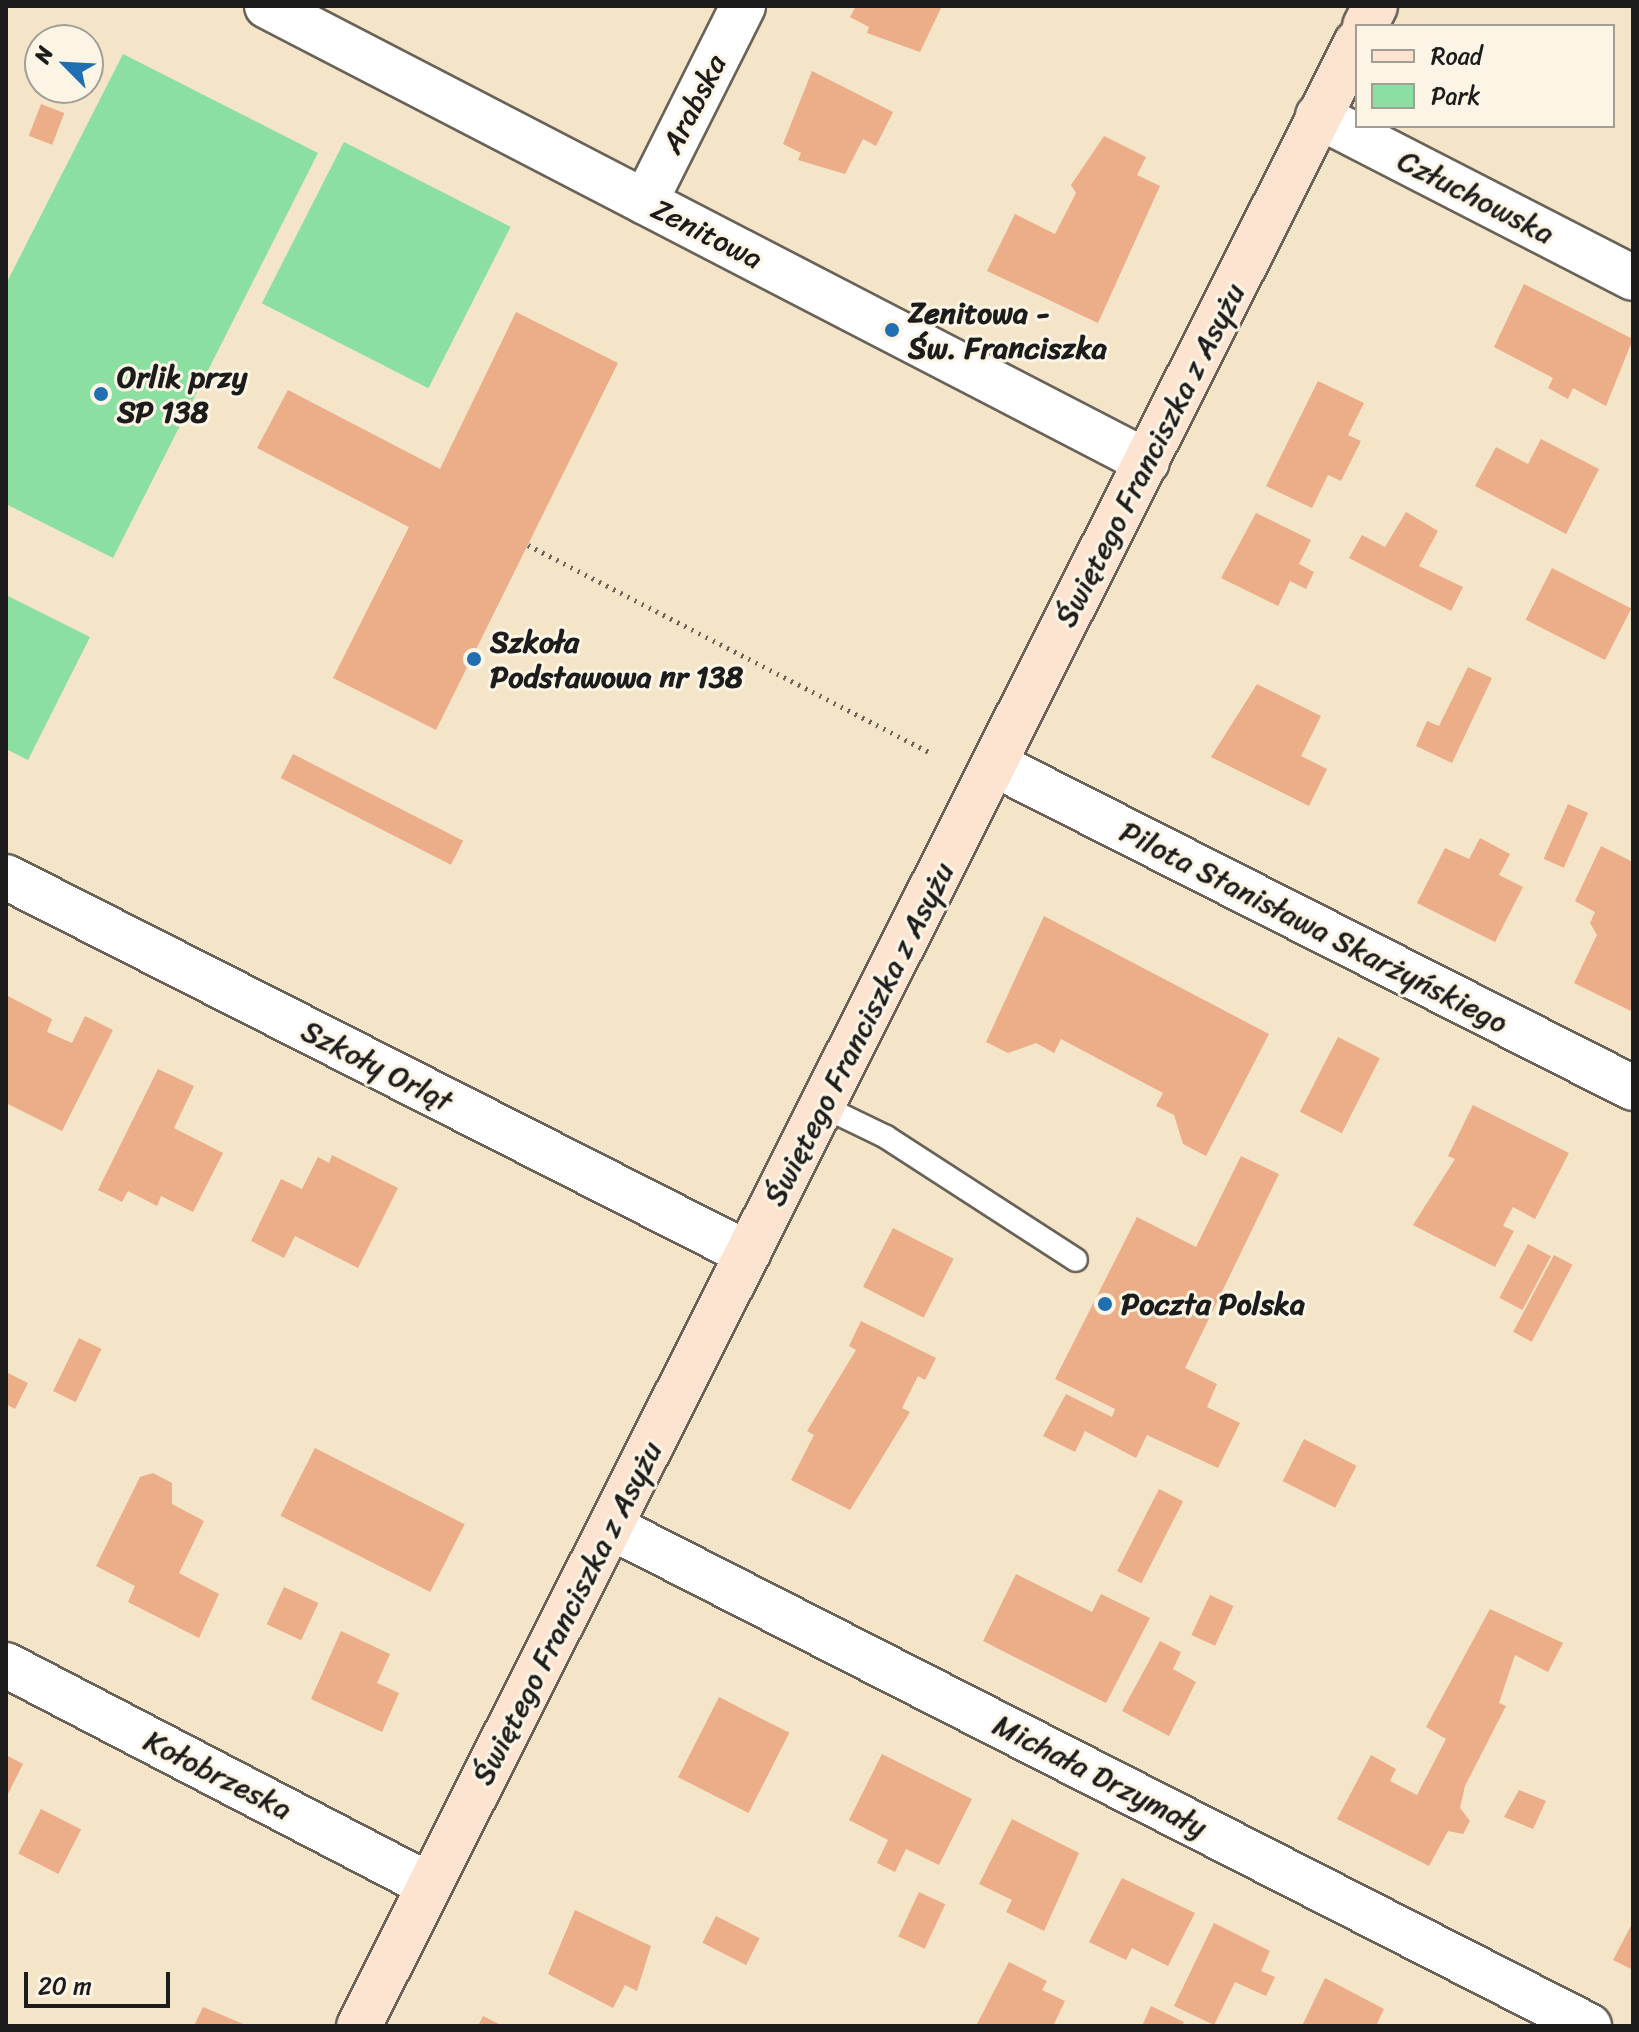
<!DOCTYPE html>
<meta charset="utf-8">
<style>
body{margin:0}
#map{position:relative;width:1639px;height:2032px;overflow:hidden;background:#f4e4c8;font-family:Sriracha,sans-serif}
div>[style]{position:absolute}
.green>*{inset:0;background:#8bdfa1;transform-origin:0 0}
.building>*{inset:0;background:#ecae89;transform-origin:0 0}
.path>*{height:5px;margin-top:-2.5px;transform-origin:0;background:repeating-linear-gradient(90deg,#686258 0 2px,transparent 0 8px)}
.roads{filter:drop-shadow(2px 0 #686258) drop-shadow(-2px 0 #686258) drop-shadow(0 2px #686258) drop-shadow(0 -2px #686258)}
.lane>*{height:22px;margin:-11px;padding:0 11px;transform-origin:11px;border-radius:11px;background:#fff}
.street>*{height:44px;margin:-22px;padding:0 22px;transform-origin:22px;border-radius:22px;background:#fff}
.secondary>*{height:44px;margin:-22px;padding:0 22px;transform-origin:22px;border-radius:22px;background:#fde4d1}
.dots>*{width:22px;height:22px;translate:-50% -50%;box-sizing:border-box;border:4px solid #fcf5e5;border-radius:50%}
span{translate:-50% -50%;white-space:nowrap;text-align:center;line-height:1.15;-webkit-text-stroke:6px #fcf5e5;paint-order:stroke}
.street-label{font-size:30px;color:#1c1c1c}
.poi-label{font-size:30px;color:#1c1c1c;font-weight:700}
.left{translate:0 -50%;text-align:left}
.frame{position:absolute;inset:0;border:8px solid #1c1c1c;pointer-events:none}
.legend{position:absolute;left:1355px;top:24px;width:260px;height:104px;box-sizing:border-box;background:#fcf5e5;border:2px solid #a29e95;margin:0;padding:10px 14px;list-style:none;font-size:24px;color:#1c1c1c}
.legend li{display:flex;align-items:center;gap:16px;height:40px}
.legend b{width:40px;border:2px solid #a29e95}
.north{position:absolute;left:24px;top:24px;width:80px;height:80px;box-sizing:border-box;background:#fcf5e5;border:2px solid #a29e95;border-radius:50%;rotate:294deg;font-size:22px;font-weight:700;line-height:32px;text-align:center;color:#1c1c1c}
.north::after{content:'';display:block;margin:auto;width:28px;height:36px;background:#1f6fb2;clip-path:polygon(50% 0,100% 100%,50% 72%,0 100%)}
.scale{position:absolute;left:24px;top:1972px;width:146px;height:36px;box-sizing:border-box;border:4px solid #1c1c1c;border-top:0;padding-left:10px;font-size:24px;line-height:28px;white-space:nowrap;color:#1c1c1c;-webkit-text-stroke:6px #fcf5e5;paint-order:stroke}
</style>
<div id="map">
<div class="green">
<div style="clip-path:polygon(123px 54px,318px 153px,113px 558px,6px 504px,6px 284px)"></div>
<div style="left:344px;top:142px;width:187px;height:181px;rotate:27deg"></div>
<div style="clip-path:polygon(6px 595px,90px 637px,28px 760px,6px 749px)"></div>
</div>
<div class="building">
<div style="clip-path:polygon(856px 6px,942px 6px,920px 52px,867px 33px,869px 27px,850px 17px)"></div>
<div style="clip-path:polygon(812px 71px,893px 112px,876px 146px,863px 139px,845px 174px,798px 160px,801px 153px,783px 144px)"></div>
<div style="left:41px;top:104px;width:25px;height:34px;rotate:21deg"></div>
<div style="clip-path:polygon(1104px 136px,1146px 157px,1137px 175px,1160px 186px,1098px 323px,987px 271px,1015px 214px,1055px 234px,1076px 193px,1071px 185px)"></div>
<div style="clip-path:polygon(1524px 284px,1633px 339px,1606px 406px,1573px 388px,1568px 399px,1548px 388px,1553px 378px,1494px 347px)"></div>
<div style="clip-path:polygon(516px 312px,618px 363px,436px 730px,333px 678px,409px 527px,257px 448px,288px 390px,440px 469px)"></div>
<div style="clip-path:polygon(1318px 381px,1364px 403px,1348px 435px,1361px 441px,1341px 481px,1328px 475px,1312px 508px,1266px 486px)"></div>
<div style="clip-path:polygon(1541px 439px,1599px 469px,1566px 534px,1475px 486px,1496px 447px,1528px 464px)"></div>
<div style="clip-path:polygon(1406px 512px,1438px 531px,1419px 566px,1463px 587px,1451px 611px,1349px 558px,1362px 535px,1385px 547px)"></div>
<div style="clip-path:polygon(1256px 513px,1311px 540px,1299px 564px,1314px 572px,1306px 589px,1290px 581px,1278px 606px,1221px 578px)"></div>
<div style="left:1552px;top:568px;width:89px;height:58px;rotate:27deg"></div>
<div style="clip-path:polygon(1468px 667px,1492px 678px,1452px 763px,1416px 746px,1427px 721px,1439px 726px)"></div>
<div style="clip-path:polygon(1257px 684px,1321px 716px,1301px 756px,1327px 769px,1309px 806px,1211px 757px)"></div>
<div style="left:293px;top:754px;width:191px;height:27px;rotate:27deg"></div>
<div style="left:1568px;top:804px;width:22px;height:60px;rotate:24deg"></div>
<div style="clip-path:polygon(1480px 838px,1510px 854px,1499px 875px,1523px 887px,1495px 942px,1417px 903px,1445px 848px,1469px 859px)"></div>
<div style="clip-path:polygon(1601px 846px,1633px 862px,1633px 1012px,1574px 983px,1597px 935px,1590px 923px,1595px 912px,1575px 901px)"></div>
<div style="clip-path:polygon(1044px 916px,1269px 1034px,1206px 1156px,1183px 1144px,1174px 1115px,1156px 1106px,1163px 1093px,1061px 1039px,1054px 1053px,1036px 1043px,1008px 1053px,986px 1042px)"></div>
<div style="clip-path:polygon(6px 995px,52px 1019px,47px 1032px,72px 1043px,85px 1016px,113px 1030px,62px 1131px,6px 1103px)"></div>
<div style="left:1338px;top:1037px;width:47px;height:84px;rotate:27deg"></div>
<div style="clip-path:polygon(158px 1069px,194px 1086px,174px 1128px,223px 1153px,193px 1212px,161px 1196px,157px 1206px,128px 1191px,122px 1202px,98px 1190px)"></div>
<div style="clip-path:polygon(1473px 1105px,1569px 1153px,1535px 1219px,1513px 1207px,1503px 1226px,1514px 1231px,1495px 1267px,1413px 1225px,1455px 1159px,1448px 1156px)"></div>
<div style="clip-path:polygon(332px 1155px,398px 1188px,358px 1268px,295px 1236px,284px 1258px,251px 1241px,281px 1179px,302px 1189px,318px 1157px,329px 1163px)"></div>
<div style="clip-path:polygon(1241px 1156px,1279px 1174px,1185px 1368px,1217px 1384px,1207px 1407px,1240px 1423px,1218px 1468px,1147px 1435px,1136px 1458px,1085px 1431px,1075px 1452px,1043px 1436px,1066px 1394px,1112px 1417px,1115px 1409px,1055px 1379px,1137px 1217px,1196px 1247px)"></div>
<div style="left:893px;top:1228px;width:68px;height:66px;rotate:27deg"></div>
<div style="left:1528px;top:1244px;width:26px;height:61px;rotate:28deg"></div>
<div style="left:1554px;top:1255px;width:21px;height:87px;rotate:28deg"></div>
<div style="clip-path:polygon(861px 1321px,936px 1358px,925px 1380px,918px 1376px,902px 1408px,910px 1412px,850px 1510px,791px 1480px,814px 1435px,807px 1431px,856px 1350px,849px 1346px)"></div>
<div style="left:79px;top:1338px;width:25px;height:59px;rotate:26deg"></div>
<div style="clip-path:polygon(6px 1372px,28px 1383px,15px 1409px,6px 1404px)"></div>
<div style="left:1304px;top:1439px;width:59px;height:47px;rotate:27deg"></div>
<div style="left:315px;top:1448px;width:168px;height:76px;rotate:27deg"></div>
<div style="clip-path:polygon(153px 1473px,172px 1483px,172px 1504px,204px 1521px,179px 1573px,219px 1594px,199px 1638px,128px 1602px,135px 1586px,96px 1566px,140px 1477px)"></div>
<div style="left:1159px;top:1489px;width:27px;height:92px;rotate:27deg"></div>
<div style="clip-path:polygon(1016px 1574px,1092px 1612px,1101px 1594px,1150px 1618px,1106px 1703px,983px 1641px)"></div>
<div style="left:284px;top:1587px;width:38px;height:41px;rotate:25deg"></div>
<div style="left:1210px;top:1595px;width:26px;height:44px;rotate:25deg"></div>
<div style="clip-path:polygon(1490px 1609px,1563px 1643px,1548px 1672px,1515px 1655px,1499px 1703px,1506px 1706px,1465px 1786px,1460px 1808px,1470px 1821px,1463px 1834px,1448px 1831px,1429px 1866px,1337px 1819px,1371px 1755px,1396px 1769px,1390px 1781px,1417px 1795px,1446px 1739px,1426px 1727px)"></div>
<div style="clip-path:polygon(341px 1631px,390px 1654px,377px 1683px,399px 1693px,382px 1732px,311px 1699px)"></div>
<div style="clip-path:polygon(1160px 1641px,1181px 1652px,1173px 1669px,1196px 1682px,1169px 1736px,1122px 1711px)"></div>
<div style="left:719px;top:1697px;width:79px;height:90px;rotate:27deg"></div>
<div style="clip-path:polygon(882px 1754px,972px 1799px,939px 1865px,906px 1849px,895px 1872px,877px 1863px,888px 1840px,849px 1820px)"></div>
<div style="clip-path:polygon(6px 1755px,23px 1764px,6px 1798px)"></div>
<div style="clip-path:polygon(1519px 1790px,1546px 1801px,1533px 1829px,1504px 1817px)"></div>
<div style="left:41px;top:1809px;width:45px;height:50px;rotate:27deg"></div>
<div style="clip-path:polygon(1012px 1819px,1079px 1853px,1044px 1931px,1006px 1912px,1012px 1900px,979px 1884px)"></div>
<div style="clip-path:polygon(1122px 1878px,1195px 1913px,1168px 1966px,1132px 1948px,1126px 1960px,1089px 1942px)"></div>
<div style="left:919px;top:1892px;width:29px;height:49px;rotate:25deg"></div>
<div style="clip-path:polygon(575px 1910px,651px 1946px,637px 1991px,625px 1985px,613px 2008px,548px 1974px)"></div>
<div style="left:716px;top:1916px;width:49px;height:30px;rotate:27deg"></div>
<div style="clip-path:polygon(1633px 1922px,1633px 1970px,1613px 1960px)"></div>
<div style="clip-path:polygon(1214px 1923px,1270px 1951px,1261px 1971px,1275px 1977px,1266px 1996px,1235px 1982px,1214px 2025px,1174px 2006px)"></div>
<div style="clip-path:polygon(1009px 1962px,1047px 1981px,1042px 1990px,1065px 2001px,1053px 2026px,976px 2026px)"></div>
<div style="clip-path:polygon(1325px 1978px,1384px 2009px,1376px 2026px,1302px 2026px)"></div>
<div style="clip-path:polygon(1151px 2006px,1184px 2022px,1182px 2026px,1142px 2026px)"></div>
<div style="clip-path:polygon(203px 2007px,248px 2026px,194px 2026px)"></div>
<div style="clip-path:polygon(483px 2016px,503px 2026px,478px 2026px)"></div>
</div>
<div class="path">
<div style="left:528px;top:545px;width:454px;rotate:27.3deg"></div>
</div>
<div class="roads">
<div class="lane">
<div style="left:822px;top:1106px;width:71px;rotate:25.8deg"></div>
<div style="left:886px;top:1137px;width:226px;rotate:32.9deg"></div>
</div>
<div class="street">
<div style="left:267px;top:6px;width:991px;rotate:27.39deg"></div>
<div style="left:1318px;top:116px;width:354px;rotate:27.2deg"></div>
<div style="left:645px;top:202px;width:219px;rotate:-63.4deg"></div>
<div style="left:996px;top:765px;width:714px;rotate:26.89deg"></div>
<div style="left:6px;top:877px;width:832px;rotate:26.93deg"></div>
<div style="left:611px;top:1527px;width:1098px;rotate:27.03deg"></div>
<div style="left:6px;top:1665px;width:477px;rotate:27.5deg"></div>
</div>
<div class="secondary">
<div style="left:1365px;top:26px;width:22px;rotate:-63deg"></div>
<div style="left:359px;top:2026px;width:2221px;rotate:-63.3deg"></div>
</div>
</div>
<div class="dots">
<div style="left:892px;top:330px;background:#1f6fb2"></div>
<div style="left:101px;top:394px;background:#1f6fb2"></div>
<div style="left:474px;top:659px;background:#1f6fb2"></div>
<div style="left:1105px;top:1304px;background:#1f6fb2"></div>
</div>
<div class="street-label">
<span style="left:694px;top:104px;rotate:-63deg">Arabska</span>
<span style="left:1476px;top:197px;rotate:27deg">Człuchowska</span>
<span style="left:707px;top:234px;rotate:27deg">Zenitowa</span>
<span style="left:1150px;top:455px;rotate:-63deg">Świętego Franciszka z Asyżu</span>
<span style="left:1314px;top:927px;rotate:27deg">Pilota Stanisława Skarżyńskiego</span>
<span style="left:859px;top:1034px;rotate:-63deg">Świętego Franciszka z Asyżu</span>
<span style="left:377px;top:1066px;rotate:27deg">Szkoły Orląt</span>
<span style="left:567px;top:1613px;rotate:-63deg">Świętego Franciszka z Asyżu</span>
<span style="left:218px;top:1775px;rotate:27deg">Kołobrzeska</span>
<span style="left:1100px;top:1776px;rotate:27deg">Michała Drzymały</span>
</div>
<div class="poi-label">
<span class="left" style="left:908px;top:330px">Zenitowa -<br>Św. Franciszka</span>
<span class="left" style="left:117px;top:394px">Orlik przy<br>SP 138</span>
<span class="left" style="left:490px;top:659px">Szkoła<br>Podstawowa nr 138</span>
<span class="left" style="left:1121px;top:1304px">Poczta Polska</span>
</div>
<div class="frame"></div>
<ul class="legend">
<li><b style="height:10px;background:#fde4d1"></b>Road</li>
<li><b style="height:22px;background:#8bdfa1"></b>Park</li>
</ul>
<div class="north">N</div>
<div class="scale">20 m</div>
</div>
